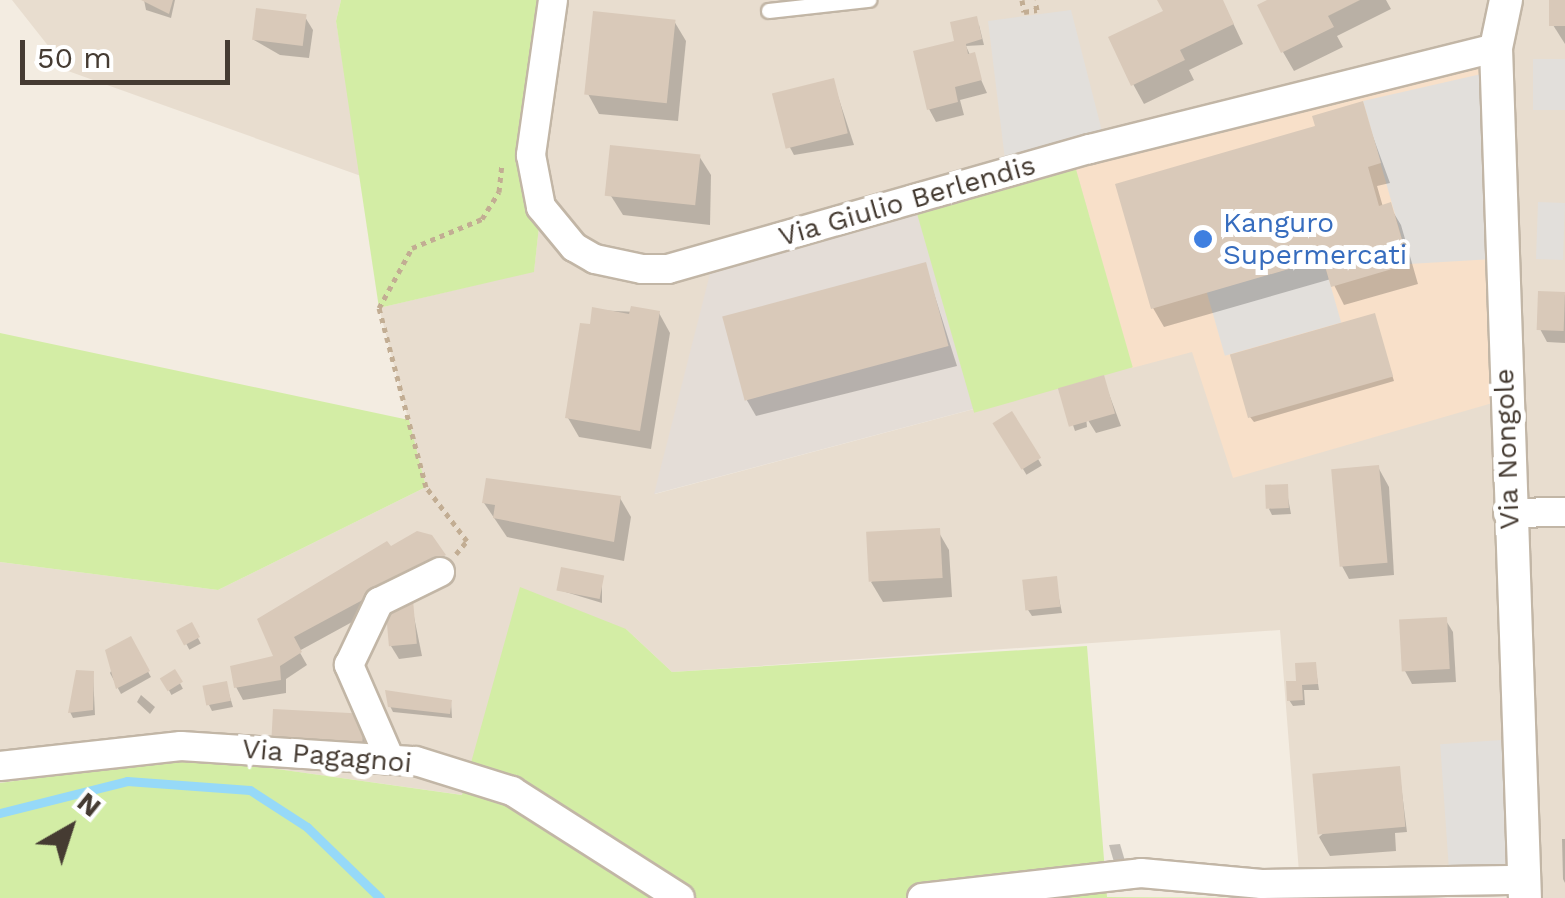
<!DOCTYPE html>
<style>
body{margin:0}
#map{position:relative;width:1565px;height:898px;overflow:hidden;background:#f3ece1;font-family:"Work Sans",sans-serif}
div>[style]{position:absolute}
.residential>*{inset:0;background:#e8ddcf}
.commercial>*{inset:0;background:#f8e0c9}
.industrial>*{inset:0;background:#e4ddd7}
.green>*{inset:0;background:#d3eda5;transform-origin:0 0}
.parking>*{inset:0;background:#e2dfdb;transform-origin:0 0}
.shadow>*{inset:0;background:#0003;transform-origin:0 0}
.stream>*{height:9px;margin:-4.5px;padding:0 4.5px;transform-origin:4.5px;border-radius:4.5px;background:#96d9f8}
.building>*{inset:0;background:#d9c9b9;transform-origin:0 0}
.path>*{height:5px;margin-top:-2.5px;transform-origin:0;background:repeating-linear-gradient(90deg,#c2ad93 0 5px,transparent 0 10px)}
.roads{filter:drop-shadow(2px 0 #c2b6a6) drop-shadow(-2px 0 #c2b6a6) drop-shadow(0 2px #c2b6a6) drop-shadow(0 -2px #c2b6a6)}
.service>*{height:14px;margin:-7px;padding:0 7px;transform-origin:7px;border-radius:7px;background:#fff}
.minor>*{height:28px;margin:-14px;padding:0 14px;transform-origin:14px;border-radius:14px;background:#fff}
.tertiary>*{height:32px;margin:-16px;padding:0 16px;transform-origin:16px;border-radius:16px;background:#fff}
.dots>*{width:28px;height:28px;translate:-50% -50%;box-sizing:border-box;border:5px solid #fff;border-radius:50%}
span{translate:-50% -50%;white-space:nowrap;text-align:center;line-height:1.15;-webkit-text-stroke:10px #fff;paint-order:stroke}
.street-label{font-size:28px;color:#453b32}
.shop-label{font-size:28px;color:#366cbe}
.left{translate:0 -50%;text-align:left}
.north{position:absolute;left:20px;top:778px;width:100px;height:100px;-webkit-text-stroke:8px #fff;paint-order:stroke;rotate:39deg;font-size:28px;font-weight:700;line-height:40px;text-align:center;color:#453b32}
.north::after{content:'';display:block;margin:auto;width:35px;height:45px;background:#453b32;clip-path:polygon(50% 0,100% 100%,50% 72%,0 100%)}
.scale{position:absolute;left:20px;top:40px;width:210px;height:45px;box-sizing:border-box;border:5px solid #453b32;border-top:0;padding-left:12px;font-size:30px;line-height:35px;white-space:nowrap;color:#453b32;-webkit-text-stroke:8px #fff;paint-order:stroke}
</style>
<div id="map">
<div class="residential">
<div style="clip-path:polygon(12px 0,341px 0,336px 21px,361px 176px,68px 71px)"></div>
<div style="clip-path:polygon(evenodd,564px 0,1565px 0,1565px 898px,1519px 898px,1518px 890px,1301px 898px,1280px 630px,672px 672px,626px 629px,463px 795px,192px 757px,0 783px,0 562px,218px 590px,426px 487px,379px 308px,534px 271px,564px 0,1007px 176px,1496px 401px,1192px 351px,655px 494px,715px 258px,1007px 176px)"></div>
</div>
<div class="commercial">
<div style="clip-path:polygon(1490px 38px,1496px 402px,1233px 478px,1192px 352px,1132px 368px,1071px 152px)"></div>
</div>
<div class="industrial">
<div style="clip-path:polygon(914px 202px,981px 407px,654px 494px,714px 258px)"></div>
</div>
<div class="green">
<div style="clip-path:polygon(341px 0,564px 0,534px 272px,379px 308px,336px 21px)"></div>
<div style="left:1071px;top:152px;width:224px;height:165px;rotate:74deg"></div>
<div style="clip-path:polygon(0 333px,409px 420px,426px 487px,218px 590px,0 562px)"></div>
<div style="clip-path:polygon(520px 587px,626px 629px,672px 672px,1087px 646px,1107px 897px,1263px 898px,0 898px,0 783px,192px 757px,462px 795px)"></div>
</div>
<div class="parking">
<div style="clip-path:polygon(1071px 10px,1104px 139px,1007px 176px,988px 21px)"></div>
<div style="left:1533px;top:59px;width:32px;height:51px"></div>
<div style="clip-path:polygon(1490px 72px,1493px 259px,1409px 264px,1363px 101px)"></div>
<div style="left:1538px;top:202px;width:27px;height:57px;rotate:2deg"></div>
<div style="left:1323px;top:259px;width:66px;height:121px;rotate:74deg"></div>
<div style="left:1516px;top:739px;width:141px;height:76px;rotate:86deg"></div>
</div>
<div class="shadow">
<div style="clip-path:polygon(144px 0,175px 0,171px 18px,146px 10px)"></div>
<div style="clip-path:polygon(1164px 0,1222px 0,1243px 44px,1189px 70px,1194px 80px,1144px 104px,1133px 84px,1166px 12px)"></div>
<div style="clip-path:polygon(1273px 0,1386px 0,1391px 9px,1337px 36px,1343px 47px,1294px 71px,1283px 52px)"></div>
<div style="clip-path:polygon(1552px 0,1565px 0,1565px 44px,1553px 25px)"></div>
<div style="clip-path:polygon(305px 17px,313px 30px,309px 58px,280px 55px,254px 40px)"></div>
<div style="clip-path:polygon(674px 21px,686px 41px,678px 121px,599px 114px,588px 94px)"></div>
<div style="clip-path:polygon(979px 25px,984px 45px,966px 46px,987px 93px,960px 100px,964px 115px,936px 122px,929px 109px,957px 43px)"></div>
<div style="clip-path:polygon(833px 81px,854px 145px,794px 155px,787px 142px)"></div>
<div style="clip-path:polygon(1361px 104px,1390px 183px,1377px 186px,1383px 207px,1389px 205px,1401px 225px,1418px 284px,1344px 305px,1331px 279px,1164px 327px,1153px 308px)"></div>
<div style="clip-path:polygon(699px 156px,711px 175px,710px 225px,623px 215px,611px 196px)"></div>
<div style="clip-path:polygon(925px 265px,957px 366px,756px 416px,745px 397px)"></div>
<div style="clip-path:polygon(1565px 294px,1565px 343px,1547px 342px,1540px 329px)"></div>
<div style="clip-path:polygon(594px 310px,659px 313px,670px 333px,651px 449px,579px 437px,568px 418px)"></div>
<div style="clip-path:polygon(1374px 316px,1394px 381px,1254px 422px,1250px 417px)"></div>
<div style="clip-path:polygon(1103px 378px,1121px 426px,1096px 433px,1086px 417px,1087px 427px,1075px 431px,1061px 390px)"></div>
<div style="left:1011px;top:414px;width:60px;height:18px;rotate:59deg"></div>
<div style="clip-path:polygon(1378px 467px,1389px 487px,1394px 575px,1349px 579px,1342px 566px)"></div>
<div style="clip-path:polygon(1286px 487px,1291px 514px,1272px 515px,1269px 509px)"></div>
<div style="clip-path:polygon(620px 498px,631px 517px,624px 561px,507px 537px,484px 503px)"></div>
<div style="clip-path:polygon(938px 531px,949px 550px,952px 597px,883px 602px,871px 582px)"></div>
<div style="clip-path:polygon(390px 550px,444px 556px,451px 568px,299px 651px,307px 665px,286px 679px,286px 693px,243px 700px,236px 687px,277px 657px,260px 620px)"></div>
<div style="clip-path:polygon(602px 578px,602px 603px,559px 590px)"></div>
<div style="clip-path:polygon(1055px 579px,1062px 613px,1032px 616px,1028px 610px)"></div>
<div style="clip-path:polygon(411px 602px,422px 656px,399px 659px,391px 646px)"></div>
<div style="clip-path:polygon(1445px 619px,1453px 632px,1456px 682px,1412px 684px,1405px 671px)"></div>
<div style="left:191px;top:625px;width:21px;height:13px;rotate:62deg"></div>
<div style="clip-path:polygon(130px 639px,151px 677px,121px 694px,110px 673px)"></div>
<div style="clip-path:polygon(1315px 664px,1319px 690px,1304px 690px,1305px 705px,1293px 706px,1289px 700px)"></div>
<div style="left:174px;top:672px;width:19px;height:13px;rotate:62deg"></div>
<div style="clip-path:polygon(93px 674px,95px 715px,73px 718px,70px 712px)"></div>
<div style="clip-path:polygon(226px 684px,233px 707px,212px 711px,209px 705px)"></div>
<div style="clip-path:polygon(141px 695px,155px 707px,150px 714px,137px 702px)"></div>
<div style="clip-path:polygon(451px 702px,452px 718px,393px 712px,390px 706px)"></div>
<div style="clip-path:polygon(362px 716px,369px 729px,365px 763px,280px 758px)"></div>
<div style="clip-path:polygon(1399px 769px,1407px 832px,1395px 833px,1396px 851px,1330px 856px,1319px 837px)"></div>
<div style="clip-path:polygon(1562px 839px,1565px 839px,1565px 883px,1563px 879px)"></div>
<div style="clip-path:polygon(1120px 844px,1125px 861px,1114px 862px,1109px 845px)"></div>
</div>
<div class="stream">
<div style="left:0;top:813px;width:131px;rotate:-14.1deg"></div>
<div style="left:127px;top:781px;width:123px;rotate:4.2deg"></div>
<div style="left:250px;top:790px;width:68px;rotate:33deg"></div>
<div style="left:307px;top:827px;width:102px;rotate:44.2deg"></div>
</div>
<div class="building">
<div style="clip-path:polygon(141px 0,173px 0,169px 14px)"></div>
<div style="clip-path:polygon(1157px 0,1223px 0,1234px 24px,1180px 50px,1185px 60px,1131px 86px,1108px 37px,1163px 11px)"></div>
<div style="clip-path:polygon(1267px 0,1360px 0,1328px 16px,1334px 27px,1281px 53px,1257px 5px)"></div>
<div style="left:1549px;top:0;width:16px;height:26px"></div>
<div style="left:256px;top:8px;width:51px;height:32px;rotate:7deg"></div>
<div style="left:593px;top:11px;width:83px;height:84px;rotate:6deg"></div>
<div style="clip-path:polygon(977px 16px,982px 39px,966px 44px,968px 54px,975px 52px,982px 80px,955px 87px,958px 102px,927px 110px,913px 51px,954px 41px,950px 22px)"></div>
<div style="left:834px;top:78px;width:57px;height:64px;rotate:76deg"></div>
<div style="clip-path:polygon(1363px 101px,1381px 163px,1368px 167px,1379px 206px,1391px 202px,1409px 264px,1331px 287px,1323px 259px,1151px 309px,1115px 184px,1315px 126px,1312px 116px)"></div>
<div style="left:610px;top:145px;width:91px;height:51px;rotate:6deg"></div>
<div style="left:926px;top:262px;width:87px;height:211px;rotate:75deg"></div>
<div style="left:1538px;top:291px;width:27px;height:39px;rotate:2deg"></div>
<div style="clip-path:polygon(631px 306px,660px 311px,640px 431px,565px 418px,580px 323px,590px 324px,592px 307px,629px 314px)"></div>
<div style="left:1375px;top:313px;width:66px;height:151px;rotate:74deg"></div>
<div style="left:1104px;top:375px;width:40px;height:48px;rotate:74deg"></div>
<div style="left:1012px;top:411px;width:55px;height:23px;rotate:58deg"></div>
<div style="left:1379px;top:465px;width:98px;height:48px;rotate:85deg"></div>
<div style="clip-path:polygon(486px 478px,621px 496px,614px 542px,493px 518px,495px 505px,482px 503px)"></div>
<div style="left:1288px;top:484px;width:24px;height:23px;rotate:88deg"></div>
<div style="left:940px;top:528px;width:50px;height:74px;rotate:87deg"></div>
<div style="clip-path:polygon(417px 531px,432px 535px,446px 555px,294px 637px,302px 652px,280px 666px,281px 680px,234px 688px,230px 666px,273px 656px,257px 619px,387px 541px,391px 546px)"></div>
<div style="left:561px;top:567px;width:44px;height:24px;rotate:11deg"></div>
<div style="left:1057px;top:576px;width:31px;height:35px;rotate:84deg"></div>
<div style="left:413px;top:600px;width:44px;height:28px;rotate:85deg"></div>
<div style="left:1447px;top:617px;width:52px;height:48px;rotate:87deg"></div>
<div style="left:192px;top:622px;width:17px;height:18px;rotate:62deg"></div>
<div style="clip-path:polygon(131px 636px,150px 671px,116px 689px,105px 650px)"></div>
<div style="clip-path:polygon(1316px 662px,1318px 684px,1302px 685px,1303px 700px,1287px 701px,1286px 681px,1296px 681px,1295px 663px)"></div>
<div style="left:175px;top:669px;width:15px;height:18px;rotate:58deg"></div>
<div style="clip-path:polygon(76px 670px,94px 671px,93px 710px,68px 713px)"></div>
<div style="left:227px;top:681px;width:20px;height:25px;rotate:79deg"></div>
<div style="clip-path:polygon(385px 690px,452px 700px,450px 714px,388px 707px)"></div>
<div style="left:273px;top:709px;width:91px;height:37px;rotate:3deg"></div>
<div style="left:1400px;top:766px;width:61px;height:88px;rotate:85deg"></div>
</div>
<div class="path">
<div style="left:1022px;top:0;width:12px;rotate:81deg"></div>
<div style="left:1024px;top:12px;width:13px;rotate:-9deg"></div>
<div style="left:1037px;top:10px;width:10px;rotate:-101deg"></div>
<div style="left:456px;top:554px;width:17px;rotate:-50deg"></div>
<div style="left:467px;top:541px;width:68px;rotate:-127.2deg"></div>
<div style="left:426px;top:487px;width:185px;rotate:-104.7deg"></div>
<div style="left:379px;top:308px;width:68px;rotate:-61.2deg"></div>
<div style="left:412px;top:248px;width:76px;rotate:-22.5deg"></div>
<div style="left:482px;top:219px;width:32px;rotate:-58deg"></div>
<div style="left:499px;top:192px;width:27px;rotate:-84deg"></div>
</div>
<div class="roads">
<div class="service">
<div style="left:769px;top:11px;width:101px;rotate:-6.3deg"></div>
</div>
<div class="minor">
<div style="left:553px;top:0;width:157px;rotate:98.1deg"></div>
<div style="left:531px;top:155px;width:53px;rotate:79.1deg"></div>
<div style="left:541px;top:207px;width:52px;rotate:50.5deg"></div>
<div style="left:574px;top:247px;width:24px;rotate:30deg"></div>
<div style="left:595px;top:259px;width:48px;rotate:12deg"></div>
<div style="left:642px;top:269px;width:26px"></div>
<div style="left:668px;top:269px;width:439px;rotate:-15.9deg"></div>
<div style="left:1090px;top:149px;width:418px;rotate:-14deg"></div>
<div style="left:1508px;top:513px;width:57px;rotate:-1deg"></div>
<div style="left:390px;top:759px;width:103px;rotate:-113.6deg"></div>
<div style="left:349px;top:665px;width:70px;rotate:-64.5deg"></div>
<div style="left:379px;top:602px;width:68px;rotate:-26.2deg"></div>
<div style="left:0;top:766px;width:182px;rotate:-6.3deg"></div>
<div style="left:181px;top:746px;width:235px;rotate:3.7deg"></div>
<div style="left:416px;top:761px;width:101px;rotate:17.4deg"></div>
<div style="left:512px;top:791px;width:199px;rotate:32.5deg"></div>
<div style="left:922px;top:898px;width:220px;rotate:-6.5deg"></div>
<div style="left:1141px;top:873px;width:121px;rotate:5.2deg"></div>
<div style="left:1262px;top:884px;width:263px;rotate:-0.9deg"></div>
</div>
<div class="tertiary">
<div style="left:1506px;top:0;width:49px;rotate:101.8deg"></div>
<div style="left:1496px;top:48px;width:850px;rotate:88.05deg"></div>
</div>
</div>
<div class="dots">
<div style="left:1203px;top:239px;background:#3f7fe0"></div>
</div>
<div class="street-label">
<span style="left:907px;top:201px;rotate:-16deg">Via Giulio Berlendis</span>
<span style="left:1507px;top:449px;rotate:-92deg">Via Nongole</span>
<span style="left:327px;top:756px;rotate:5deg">Via Pagagnoi</span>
</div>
<div class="shop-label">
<span class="left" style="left:1223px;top:239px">Kanguro<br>Supermercati</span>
</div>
<div class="north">N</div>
<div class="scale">50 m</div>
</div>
